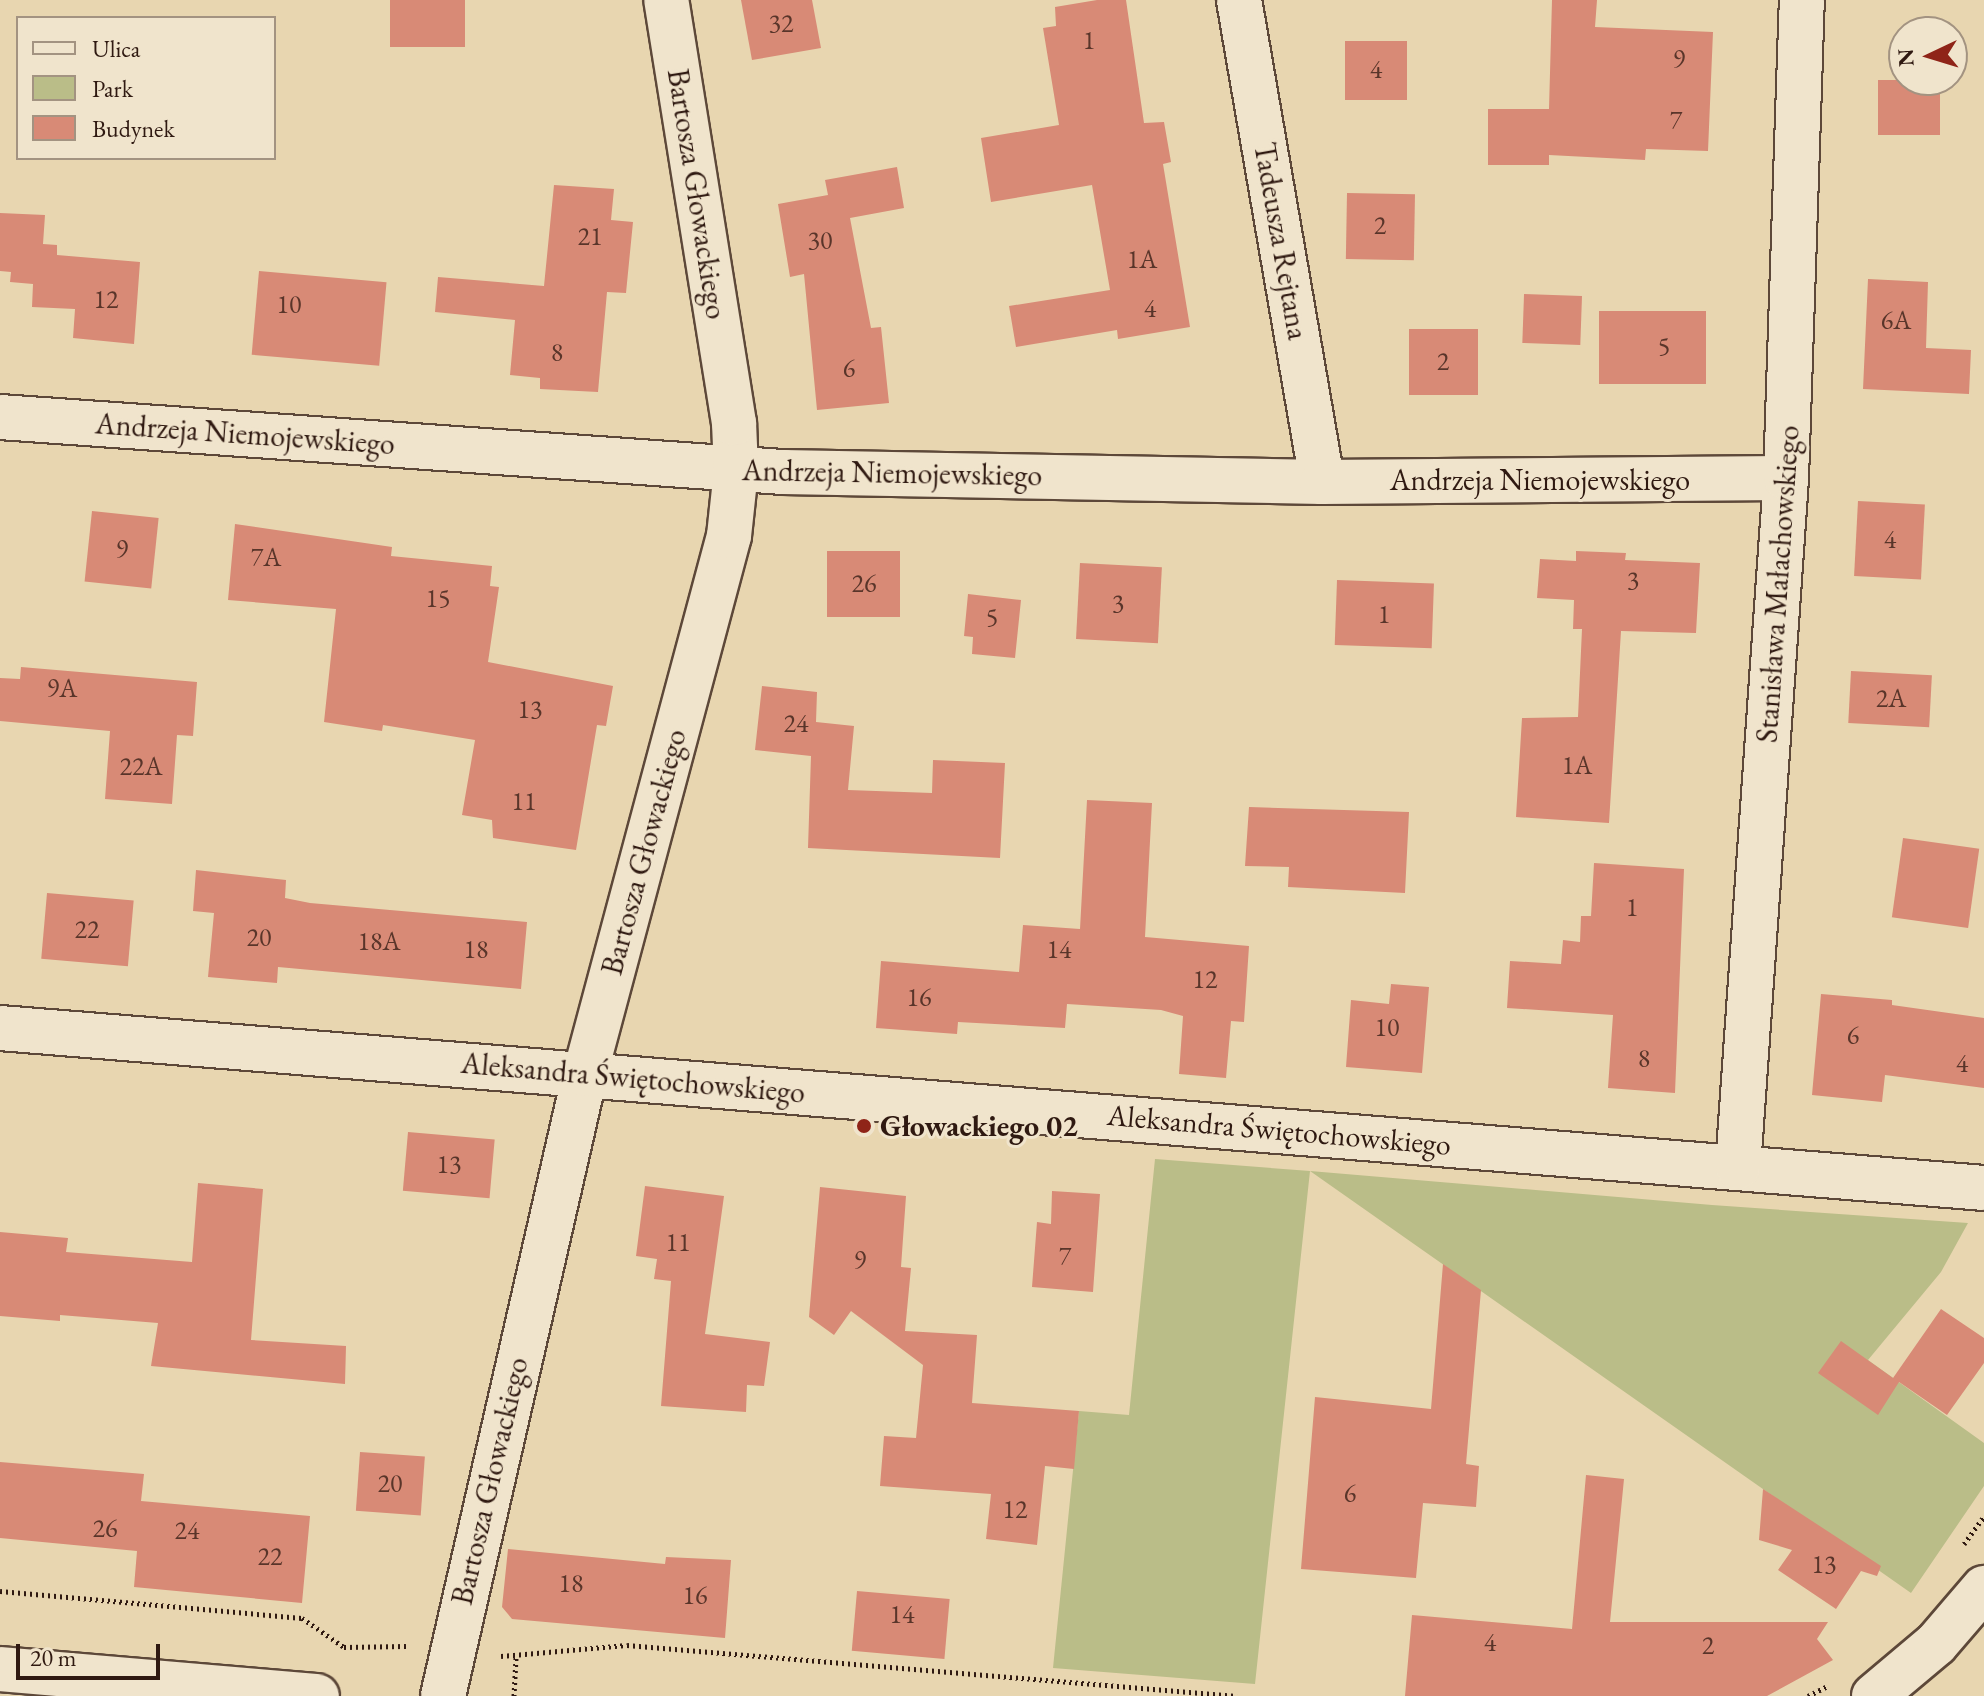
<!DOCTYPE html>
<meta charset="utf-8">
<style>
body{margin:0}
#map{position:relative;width:1984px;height:1696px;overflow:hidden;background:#e8d6b0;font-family:"EB Garamond",serif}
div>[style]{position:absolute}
.green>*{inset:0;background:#babd88}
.building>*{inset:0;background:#d88a76;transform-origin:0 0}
.path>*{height:5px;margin-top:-2.5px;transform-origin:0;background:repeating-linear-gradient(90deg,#2f1911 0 2px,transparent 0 6px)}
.roads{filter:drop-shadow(2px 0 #5d4839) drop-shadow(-2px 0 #5d4839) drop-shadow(0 2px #5d4839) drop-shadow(0 -2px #5d4839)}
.minor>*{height:44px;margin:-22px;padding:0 22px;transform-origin:22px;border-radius:22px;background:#f0e4cc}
.dots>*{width:22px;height:22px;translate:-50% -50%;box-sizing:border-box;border:4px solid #f0e4cc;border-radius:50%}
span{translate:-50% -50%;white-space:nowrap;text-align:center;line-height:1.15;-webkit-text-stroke:6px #f0e4cc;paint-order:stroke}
.number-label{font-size:26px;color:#59352a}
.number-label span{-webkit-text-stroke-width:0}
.street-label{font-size:30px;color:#2f1911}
.poi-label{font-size:30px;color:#2f1911;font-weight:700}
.left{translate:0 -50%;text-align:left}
.legend{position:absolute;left:16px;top:16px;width:260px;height:144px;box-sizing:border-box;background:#f0e4cc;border:2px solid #a39381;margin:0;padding:10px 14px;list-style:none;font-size:24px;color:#2f1911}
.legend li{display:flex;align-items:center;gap:16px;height:40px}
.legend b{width:40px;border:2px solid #a39381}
.north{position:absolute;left:1888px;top:16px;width:80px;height:80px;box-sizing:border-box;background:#f0e4cc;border:2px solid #a39381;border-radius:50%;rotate:266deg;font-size:22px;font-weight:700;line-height:32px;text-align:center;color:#2f1911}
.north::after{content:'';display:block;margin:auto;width:28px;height:36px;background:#8f2418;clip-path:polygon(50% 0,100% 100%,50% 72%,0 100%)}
.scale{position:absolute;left:16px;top:1644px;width:144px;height:36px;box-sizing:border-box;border:4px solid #2f1911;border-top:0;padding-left:10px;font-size:24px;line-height:28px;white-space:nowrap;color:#2f1911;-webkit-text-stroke:6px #f0e4cc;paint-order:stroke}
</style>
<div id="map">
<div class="green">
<div style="clip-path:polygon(1155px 1159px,1310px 1171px,1712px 1205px,1968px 1223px,1941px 1272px,1868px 1360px,1984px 1443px,1984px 1486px,1911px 1593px,1310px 1171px,1255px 1684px,1053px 1668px,1079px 1411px,1129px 1415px)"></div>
</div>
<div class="building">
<div style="left:390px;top:0;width:75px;height:47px"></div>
<div style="clip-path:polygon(741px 0,812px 0,821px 48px,752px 60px)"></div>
<div style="clip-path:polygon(1097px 0,1126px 0,1144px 123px,1164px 122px,1171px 162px,1163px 164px,1190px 327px,1118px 339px,1117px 330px,1016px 347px,1009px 306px,1110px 290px,1092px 185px,991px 202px,981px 138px,1059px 125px,1043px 28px,1056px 26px,1055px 7px)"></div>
<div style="clip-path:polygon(1552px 0,1597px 0,1595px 27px,1713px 32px,1708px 151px,1646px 149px,1645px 160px,1549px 155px,1549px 165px,1488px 165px,1488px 109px,1549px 109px)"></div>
<div style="left:1345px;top:41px;width:62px;height:59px"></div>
<div style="left:1878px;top:80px;width:62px;height:55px"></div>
<div style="clip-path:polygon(897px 167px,904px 208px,850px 218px,871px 328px,881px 327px,889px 403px,817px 410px,804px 274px,790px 277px,778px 204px,828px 195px,825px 180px)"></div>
<div style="clip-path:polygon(554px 185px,614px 189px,611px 220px,633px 222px,626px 293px,607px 292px,598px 392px,540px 389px,540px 378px,510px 375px,515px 320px,435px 312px,438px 277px,544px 286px)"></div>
<div style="left:1347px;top:193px;width:68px;height:66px;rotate:1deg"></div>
<div style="clip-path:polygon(0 213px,45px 215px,43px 244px,57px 245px,57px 255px,140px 262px,134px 344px,73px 338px,75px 309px,32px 307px,33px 284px,10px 282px,11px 272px,0 271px)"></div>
<div style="left:259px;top:271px;width:128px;height:84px;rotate:5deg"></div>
<div style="clip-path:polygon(1868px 279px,1928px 282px,1926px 348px,1971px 350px,1969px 394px,1863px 389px)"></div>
<div style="left:1582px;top:296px;width:49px;height:58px;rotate:92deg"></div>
<div style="left:1599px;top:311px;width:107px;height:73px"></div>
<div style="left:1409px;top:329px;width:69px;height:66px"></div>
<div style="left:1858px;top:501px;width:67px;height:75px;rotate:3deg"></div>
<div style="left:92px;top:511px;width:67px;height:71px;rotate:6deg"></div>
<div style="clip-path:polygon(235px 524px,392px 547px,391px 556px,492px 566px,490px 586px,499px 587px,488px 662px,613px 686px,606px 726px,597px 725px,576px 850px,493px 838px,492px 820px,462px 815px,475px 740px,383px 725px,382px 731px,324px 722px,336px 609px,228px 600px)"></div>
<div style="left:827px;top:551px;width:73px;height:66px"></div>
<div style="clip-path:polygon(1576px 551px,1626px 553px,1625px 560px,1700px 563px,1696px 633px,1621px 631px,1609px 823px,1516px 817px,1522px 718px,1578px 717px,1582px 629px,1573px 629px,1574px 600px,1537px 598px,1540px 559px,1576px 561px)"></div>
<div style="left:1080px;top:563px;width:82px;height:76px;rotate:3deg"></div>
<div style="left:1337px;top:580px;width:97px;height:65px;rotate:2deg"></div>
<div style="clip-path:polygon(968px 594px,1021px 600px,1015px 658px,972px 654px,973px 637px,964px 636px)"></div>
<div style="clip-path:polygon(21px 667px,197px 682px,193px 736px,177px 735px,172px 804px,105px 799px,110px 731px,0 721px,0 678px,20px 679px)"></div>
<div style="left:1851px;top:671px;width:81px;height:52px;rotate:3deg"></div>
<div style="clip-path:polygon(762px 686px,817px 692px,816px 722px,854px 726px,848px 790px,932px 793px,933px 760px,1005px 763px,1000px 858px,808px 848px,811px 756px,755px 750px)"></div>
<div style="clip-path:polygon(1087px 800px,1152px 803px,1145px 937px,1249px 946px,1244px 1022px,1231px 1021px,1226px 1078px,1179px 1074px,1183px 1016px,1161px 1010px,1067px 1004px,1065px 1028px,958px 1022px,957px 1034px,876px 1028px,881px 961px,1019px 972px,1023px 925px,1080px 929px)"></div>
<div style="clip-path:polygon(1249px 807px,1409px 812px,1405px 893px,1288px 887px,1289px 867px,1245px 866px)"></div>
<div style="left:1903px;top:838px;width:77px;height:80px;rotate:8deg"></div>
<div style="clip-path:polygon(1594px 863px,1684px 869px,1675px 1093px,1608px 1088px,1613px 1015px,1507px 1008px,1510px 961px,1561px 964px,1563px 940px,1580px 942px,1581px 916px,1591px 916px)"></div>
<div style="clip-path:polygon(196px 870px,286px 880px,285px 898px,310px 903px,527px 922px,521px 989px,278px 967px,277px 983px,208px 977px,214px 913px,193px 911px)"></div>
<div style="left:47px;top:893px;width:87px;height:66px;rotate:5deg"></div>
<div style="clip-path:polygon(1391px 984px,1429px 987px,1422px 1073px,1346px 1067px,1351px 1000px,1389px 1004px)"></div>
<div style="clip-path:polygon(1821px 994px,1892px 1000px,1892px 1005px,1984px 1018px,1984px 1088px,1885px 1075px,1882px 1102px,1812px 1095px)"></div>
<div style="left:408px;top:1132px;width:87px;height:59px;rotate:5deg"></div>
<div style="clip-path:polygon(198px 1183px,263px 1189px,251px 1340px,346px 1346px,345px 1384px,151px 1366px,158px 1323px,60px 1315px,60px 1321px,0 1316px,0 1232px,68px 1238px,66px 1252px,192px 1262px)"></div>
<div style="clip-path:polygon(645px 1186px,724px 1196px,705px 1334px,770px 1342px,764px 1386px,747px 1385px,746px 1412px,661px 1406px,671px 1281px,654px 1279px,657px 1259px,636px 1256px)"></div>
<div style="clip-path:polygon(820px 1187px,906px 1196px,901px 1267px,911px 1268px,905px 1331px,977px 1335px,972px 1403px,1079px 1411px,1074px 1469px,1045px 1466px,1037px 1545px,986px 1539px,991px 1494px,880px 1486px,884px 1436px,916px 1438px,923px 1365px,851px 1311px,834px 1335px,809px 1317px)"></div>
<div style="clip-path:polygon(1052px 1191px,1100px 1194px,1093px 1292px,1032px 1287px,1037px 1222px,1051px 1224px)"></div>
<div style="clip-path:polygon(1443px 1264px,1481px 1290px,1466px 1464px,1479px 1466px,1476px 1507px,1423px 1503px,1416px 1578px,1301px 1569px,1315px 1397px,1431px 1409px)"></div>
<div style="clip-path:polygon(1941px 1309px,1984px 1338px,1984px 1363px,1947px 1415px,1899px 1382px,1878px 1415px,1818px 1373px,1841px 1341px,1893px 1378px)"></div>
<div style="left:360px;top:1452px;width:65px;height:59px;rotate:4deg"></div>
<div style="clip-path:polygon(0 1462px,144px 1474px,141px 1501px,310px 1516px,302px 1603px,134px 1587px,137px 1551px,0 1538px)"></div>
<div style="clip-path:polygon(1586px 1475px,1624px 1479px,1610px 1622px,1828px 1622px,1817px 1639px,1833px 1660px,1767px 1696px,1405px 1696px,1412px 1615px,1572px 1629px)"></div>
<div style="clip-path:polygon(1763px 1489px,1881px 1566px,1877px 1576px,1861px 1571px,1836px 1609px,1778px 1570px,1792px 1550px,1759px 1540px)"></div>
<div style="clip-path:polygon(508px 1549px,665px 1564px,666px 1557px,731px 1560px,725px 1638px,512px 1619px,502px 1607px)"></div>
<div style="left:857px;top:1591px;width:93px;height:60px;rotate:5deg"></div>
</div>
<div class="path">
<div style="left:1964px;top:1544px;width:34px;rotate:-54deg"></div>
<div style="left:0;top:1591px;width:303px;rotate:5.1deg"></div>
<div style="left:302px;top:1618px;width:51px;rotate:34.6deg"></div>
<div style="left:344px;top:1647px;width:62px;rotate:-0.9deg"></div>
<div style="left:501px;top:1656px;width:126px;rotate:-5deg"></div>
<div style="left:627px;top:1645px;width:612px;rotate:4.78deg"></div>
<div style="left:514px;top:1696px;width:39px;rotate:-87deg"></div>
<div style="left:1808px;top:1696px;width:22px;rotate:-27deg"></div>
</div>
<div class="roads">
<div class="minor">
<div style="left:1239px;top:0;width:489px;rotate:80.2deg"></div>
<div style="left:0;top:417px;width:785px;rotate:4.02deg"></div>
<div style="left:783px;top:472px;width:539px;rotate:1.06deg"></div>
<div style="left:1322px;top:482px;width:464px;rotate:-0.5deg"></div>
<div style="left:0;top:1028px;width:1990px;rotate:4.61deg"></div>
<div style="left:1738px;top:1167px;width:691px;rotate:-86.01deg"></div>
<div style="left:1786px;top:478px;width:478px;rotate:-88.1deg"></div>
<div style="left:0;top:1669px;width:318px;rotate:4.9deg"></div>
<div style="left:443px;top:1696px;width:638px;rotate:-77.14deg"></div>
<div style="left:585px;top:1074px;width:557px;rotate:-75.02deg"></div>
<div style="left:729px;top:536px;width:66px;rotate:-83.9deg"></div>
<div style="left:736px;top:470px;width:47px;rotate:-92.4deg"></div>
<div style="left:734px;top:423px;width:428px;rotate:-99.1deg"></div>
<div style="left:1874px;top:1696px;width:81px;rotate:-40deg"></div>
<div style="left:1936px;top:1644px;width:74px;rotate:-49.4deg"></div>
</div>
</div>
<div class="dots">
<div style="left:864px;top:1126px;background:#8f2418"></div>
</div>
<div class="number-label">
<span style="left:781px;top:24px">32</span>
<span style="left:1089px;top:41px">1</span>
<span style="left:1679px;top:60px">9</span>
<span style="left:1376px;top:70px">4</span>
<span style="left:1676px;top:121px">7</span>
<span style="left:1380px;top:226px">2</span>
<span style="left:590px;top:237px">21</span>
<span style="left:820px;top:241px">30</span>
<span style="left:1142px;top:260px">1A</span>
<span style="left:106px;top:300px">12</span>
<span style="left:289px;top:305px">10</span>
<span style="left:1150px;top:309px">4</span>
<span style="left:1896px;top:321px">6A</span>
<span style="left:1664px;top:347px">5</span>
<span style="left:557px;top:353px">8</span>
<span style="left:1443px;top:362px">2</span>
<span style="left:849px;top:369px">6</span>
<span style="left:1890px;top:540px">4</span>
<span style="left:122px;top:550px">9</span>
<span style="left:266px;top:558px">7A</span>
<span style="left:1633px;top:581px">3</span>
<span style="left:864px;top:584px">26</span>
<span style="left:438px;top:599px">15</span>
<span style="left:1118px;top:604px">3</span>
<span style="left:1384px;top:615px">1</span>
<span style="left:992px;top:618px">5</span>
<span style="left:62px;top:689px">9A</span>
<span style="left:1891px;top:699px">2A</span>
<span style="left:530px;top:710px">13</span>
<span style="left:796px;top:724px">24</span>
<span style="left:1577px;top:766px">1A</span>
<span style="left:141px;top:767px">22A</span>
<span style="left:524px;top:802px">11</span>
<span style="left:1632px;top:908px">1</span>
<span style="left:87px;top:930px">22</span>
<span style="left:259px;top:938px">20</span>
<span style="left:379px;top:942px">18A</span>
<span style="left:476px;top:950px">18</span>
<span style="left:1059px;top:950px">14</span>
<span style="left:1205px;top:980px">12</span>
<span style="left:919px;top:998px">16</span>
<span style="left:1387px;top:1028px">10</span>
<span style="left:1853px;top:1036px">6</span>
<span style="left:1644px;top:1059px">8</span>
<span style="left:1962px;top:1064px">4</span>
<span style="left:449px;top:1165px">13</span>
<span style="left:678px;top:1243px">11</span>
<span style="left:1065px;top:1257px">7</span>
<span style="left:860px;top:1261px">9</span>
<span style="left:390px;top:1484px">20</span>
<span style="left:1350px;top:1494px">6</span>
<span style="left:1015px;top:1510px">12</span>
<span style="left:105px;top:1529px">26</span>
<span style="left:187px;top:1531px">24</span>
<span style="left:270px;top:1557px">22</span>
<span style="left:1824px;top:1565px">13</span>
<span style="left:571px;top:1584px">18</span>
<span style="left:695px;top:1596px">16</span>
<span style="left:902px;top:1615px">14</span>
<span style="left:1490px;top:1643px">4</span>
<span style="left:1708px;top:1646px">2</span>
</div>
<div class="street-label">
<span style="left:697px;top:194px;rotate:81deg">Bartosza Głowackiego</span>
<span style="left:1281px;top:241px;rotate:80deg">Tadeusza Rejtana</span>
<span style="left:245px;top:434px;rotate:4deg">Andrzeja Niemojewskiego</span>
<span style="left:892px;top:473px;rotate:1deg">Andrzeja Niemojewskiego</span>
<span style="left:1540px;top:480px">Andrzeja Niemojewskiego</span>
<span style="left:1778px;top:584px;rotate:-86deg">Stanisława Małachowskiego</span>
<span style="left:644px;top:852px;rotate:-75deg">Bartosza Głowackiego</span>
<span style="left:633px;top:1078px;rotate:5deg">Aleksandra Świętochowskiego</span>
<span style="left:1279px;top:1130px;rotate:5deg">Aleksandra Świętochowskiego</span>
<span style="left:490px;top:1481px;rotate:-77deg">Bartosza Głowackiego</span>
</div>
<div class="poi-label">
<span class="left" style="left:880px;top:1126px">Głowackiego 02</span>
</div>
<ul class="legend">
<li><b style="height:10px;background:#f0e4cc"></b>Ulica</li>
<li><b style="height:22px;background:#babd88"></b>Park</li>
<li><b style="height:22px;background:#d88a76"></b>Budynek</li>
</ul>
<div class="north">N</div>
<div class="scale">20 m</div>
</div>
